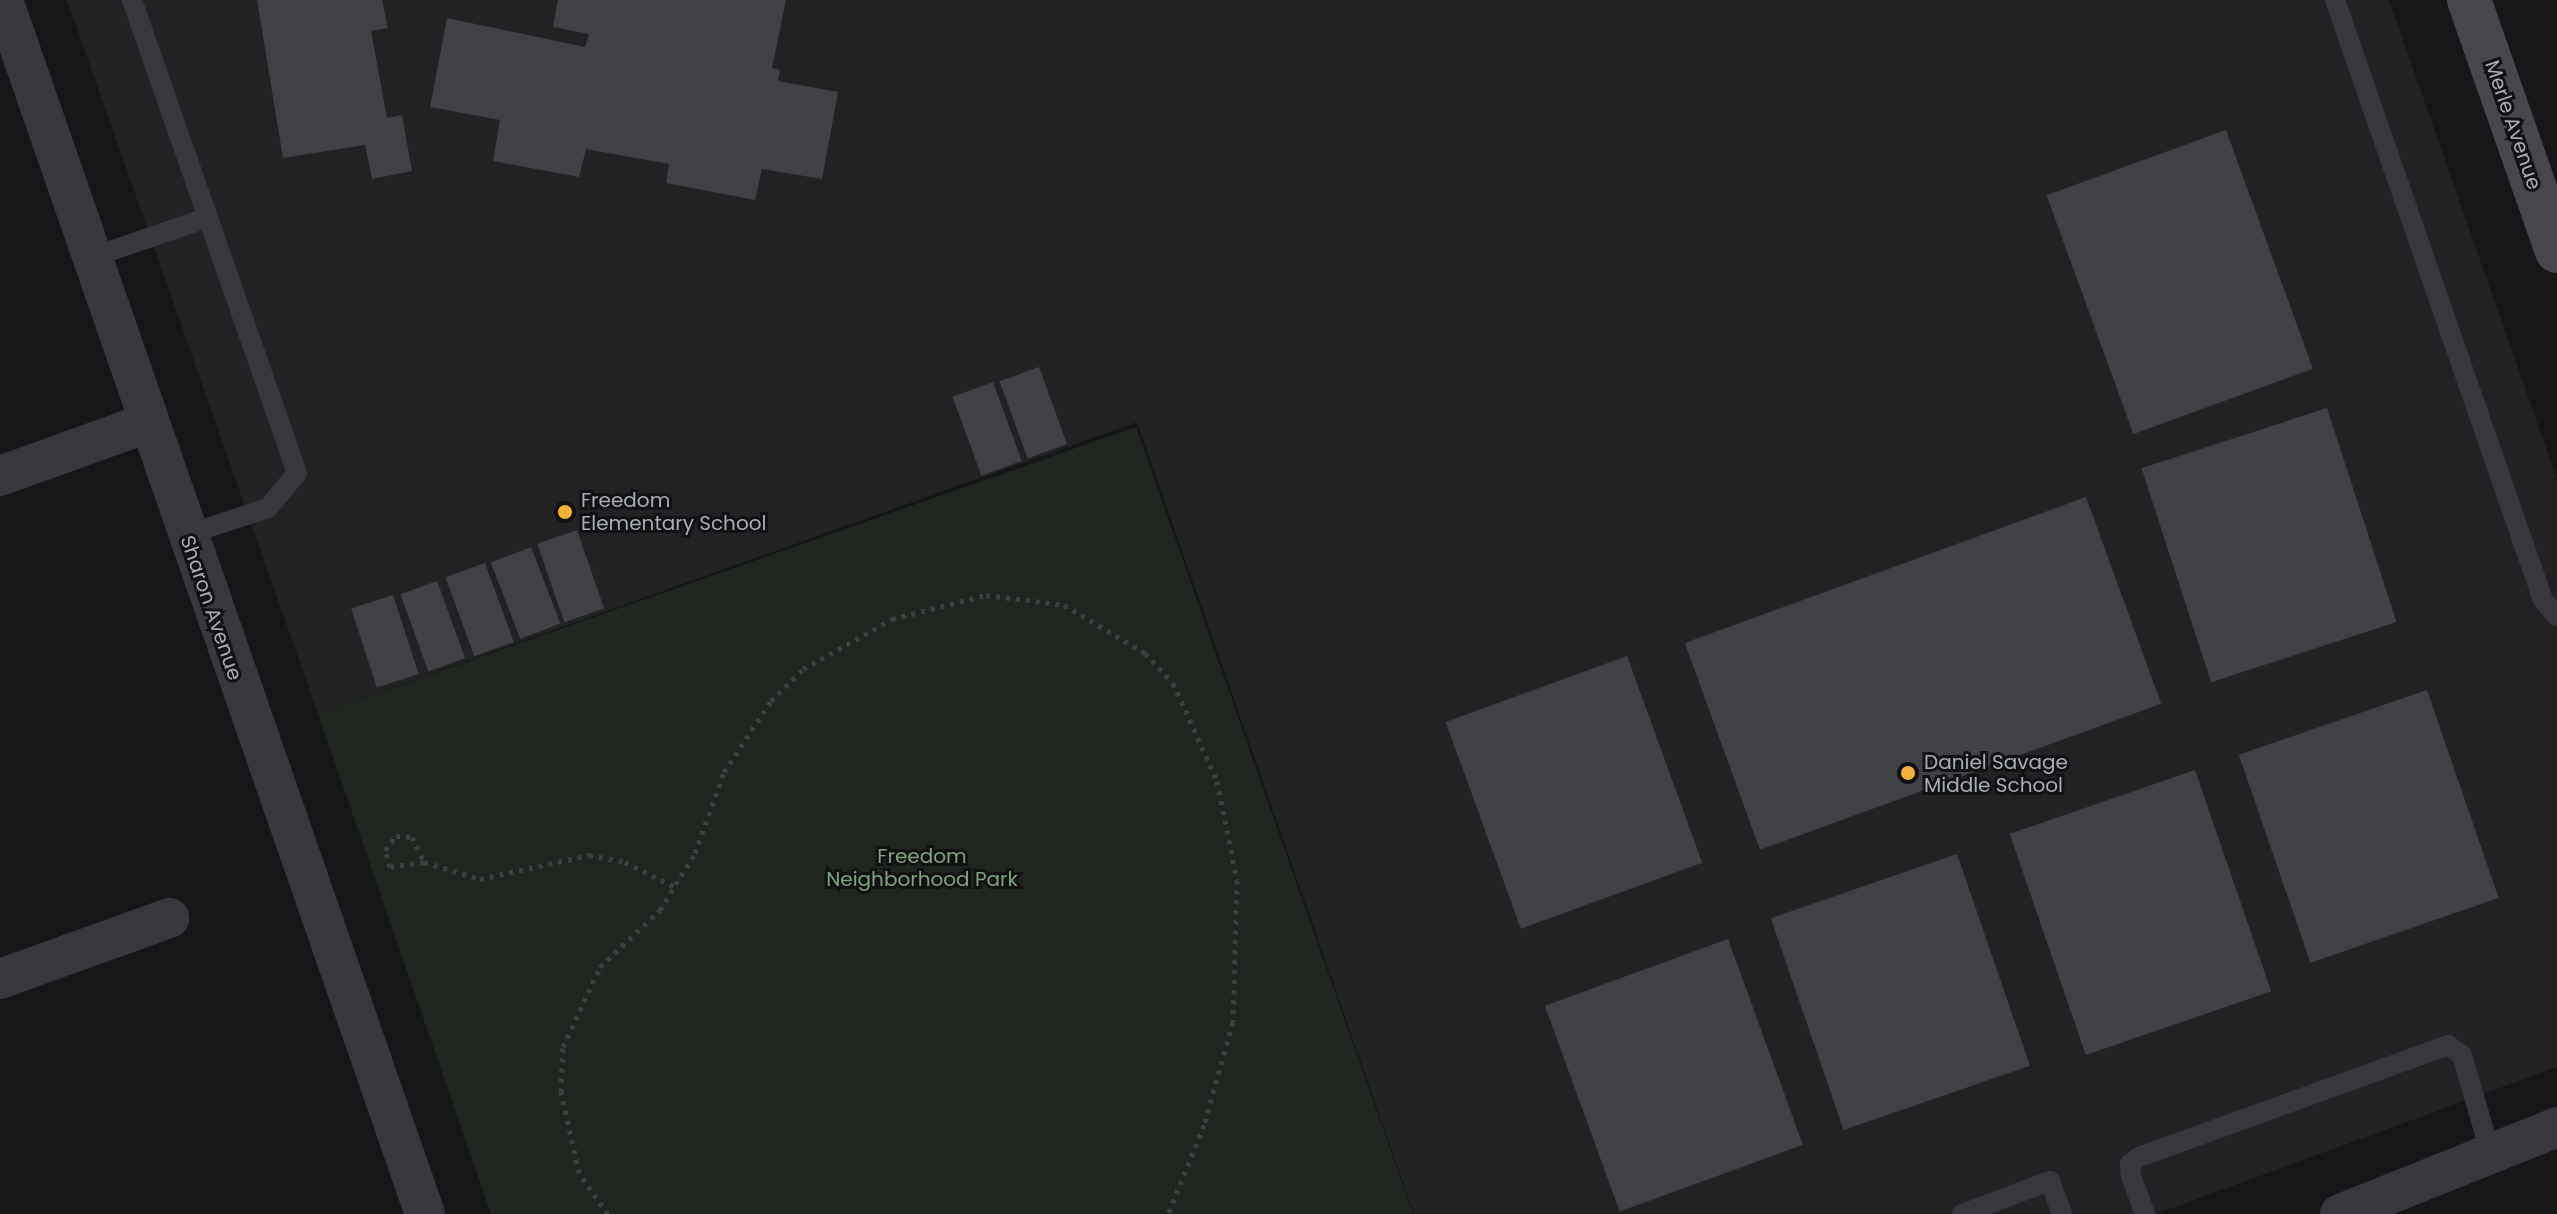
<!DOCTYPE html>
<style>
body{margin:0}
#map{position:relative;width:2557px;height:1214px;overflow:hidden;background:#161618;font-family:Poppins,sans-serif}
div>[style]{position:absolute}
.built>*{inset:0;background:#222225}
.green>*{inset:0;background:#1e261f}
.building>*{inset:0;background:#404145;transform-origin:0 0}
.path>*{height:5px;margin-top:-2.5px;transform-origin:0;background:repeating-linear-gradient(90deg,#3d3f44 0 4px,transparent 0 10px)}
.lane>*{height:20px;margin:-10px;padding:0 10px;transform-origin:10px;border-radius:10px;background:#37383d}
.street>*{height:40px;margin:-20px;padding:0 20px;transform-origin:20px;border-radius:20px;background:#37383d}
.secondary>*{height:44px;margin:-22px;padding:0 22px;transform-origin:22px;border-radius:22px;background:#45474d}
.dots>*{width:22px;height:22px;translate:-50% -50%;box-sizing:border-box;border:4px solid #111113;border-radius:50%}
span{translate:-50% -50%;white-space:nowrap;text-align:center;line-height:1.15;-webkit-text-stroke:6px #111113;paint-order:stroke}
.street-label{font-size:20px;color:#a8adb8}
.poi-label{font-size:20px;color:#a8adb8}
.left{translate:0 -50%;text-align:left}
.park-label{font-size:20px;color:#7fa381}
</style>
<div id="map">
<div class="built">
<div style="clip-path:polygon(67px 0,2389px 0,2557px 479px,2557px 1067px,2156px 1214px,1414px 1214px,1137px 422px,318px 714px)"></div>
</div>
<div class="green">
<div style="clip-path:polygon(1136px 427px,1413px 1214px,491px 1214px,318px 714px)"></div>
</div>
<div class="building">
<div style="clip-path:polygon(257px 0,382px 0,388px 28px,371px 31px,387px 118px,402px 115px,412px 171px,372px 179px,365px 145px,283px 158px)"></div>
<div style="clip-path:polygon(558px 0,786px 0,772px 68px,780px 70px,778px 81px,838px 92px,822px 179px,762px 169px,755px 200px,666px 183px,669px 164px,586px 149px,579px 177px,493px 161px,500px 120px,430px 107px,447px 18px,585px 47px,589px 34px,553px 27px)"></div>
<div style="left:2226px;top:130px;width:254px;height:191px;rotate:70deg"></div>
<div style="left:1039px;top:367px;width:82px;height:42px;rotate:70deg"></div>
<div style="left:993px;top:382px;width:84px;height:43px;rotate:70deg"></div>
<div style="left:2327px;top:408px;width:225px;height:195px;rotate:72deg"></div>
<div style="left:2086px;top:497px;width:220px;height:427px;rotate:70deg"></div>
<div style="left:577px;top:530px;width:83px;height:42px;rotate:71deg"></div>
<div style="left:531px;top:547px;width:82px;height:43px;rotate:69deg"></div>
<div style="left:485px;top:563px;width:84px;height:42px;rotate:70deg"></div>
<div style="left:437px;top:581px;width:82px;height:39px;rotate:70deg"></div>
<div style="left:393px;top:595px;width:83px;height:44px;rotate:72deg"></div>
<div style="left:1627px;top:656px;width:220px;height:193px;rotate:70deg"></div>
<div style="left:2427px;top:690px;width:220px;height:199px;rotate:71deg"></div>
<div style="left:2195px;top:770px;width:234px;height:196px;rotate:71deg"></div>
<div style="left:1957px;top:854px;width:224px;height:197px;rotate:71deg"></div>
<div style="left:1728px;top:939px;width:219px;height:195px;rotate:70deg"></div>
</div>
<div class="path">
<div style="left:424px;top:862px;width:34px;rotate:172deg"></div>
<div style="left:390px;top:867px;width:18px;rotate:-106deg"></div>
<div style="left:385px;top:850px;width:18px;rotate:-52deg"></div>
<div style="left:396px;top:836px;width:16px;rotate:4deg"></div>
<div style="left:412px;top:837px;width:28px;rotate:64deg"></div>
<div style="left:424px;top:862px;width:59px;rotate:16.9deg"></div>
<div style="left:480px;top:879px;width:112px;rotate:-12.4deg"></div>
<div style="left:589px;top:855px;width:37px;rotate:11deg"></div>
<div style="left:625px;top:862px;width:56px;rotate:26.6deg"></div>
<div style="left:608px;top:1214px;width:50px;rotate:-125.3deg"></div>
<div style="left:579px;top:1173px;width:83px;rotate:-102.5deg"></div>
<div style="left:561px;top:1092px;width:45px;rotate:-87.5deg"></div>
<div style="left:563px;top:1047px;width:88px;rotate:-65.2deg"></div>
<div style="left:600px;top:967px;width:83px;rotate:-43.5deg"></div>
<div style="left:660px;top:910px;width:67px;rotate:-58.4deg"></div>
<div style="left:695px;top:853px;width:86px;rotate:-70.3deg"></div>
<div style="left:724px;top:772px;width:85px;rotate:-56.5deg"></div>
<div style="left:771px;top:701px;width:45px;rotate:-45deg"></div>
<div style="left:803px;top:669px;width:102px;rotate:-29.3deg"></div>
<div style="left:892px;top:619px;width:97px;rotate:-14.3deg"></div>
<div style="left:986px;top:595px;width:79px;rotate:7.3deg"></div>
<div style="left:1064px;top:605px;width:94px;rotate:30.7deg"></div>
<div style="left:1145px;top:653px;width:41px;rotate:47deg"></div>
<div style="left:1173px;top:683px;width:107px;rotate:65.8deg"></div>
<div style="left:1217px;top:781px;width:101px;rotate:78.6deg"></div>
<div style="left:1237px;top:880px;width:142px;rotate:91.6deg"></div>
<div style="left:1233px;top:1022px;width:107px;rotate:105.7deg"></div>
<div style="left:1204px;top:1125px;width:96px;rotate:112deg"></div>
</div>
<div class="lane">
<div style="left:132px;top:0;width:501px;rotate:70.77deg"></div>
<div style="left:297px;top:473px;width:45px;rotate:129.6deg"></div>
<div style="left:268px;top:508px;width:86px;rotate:161.8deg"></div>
<div style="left:2335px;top:0;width:635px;rotate:70.88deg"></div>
<div style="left:2543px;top:600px;width:21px;rotate:49deg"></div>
<div style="left:90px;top:258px;width:123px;rotate:-19deg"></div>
<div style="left:1962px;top:1214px;width:94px;rotate:-20.6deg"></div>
<div style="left:2050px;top:1181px;width:35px;rotate:70deg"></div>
<div style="left:2145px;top:1214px;width:40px;rotate:-110.2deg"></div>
<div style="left:2131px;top:1176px;width:12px;rotate:-95deg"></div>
<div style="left:2130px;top:1164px;width:11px;rotate:-38deg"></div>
<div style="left:2139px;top:1157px;width:329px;rotate:-19.9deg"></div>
<div style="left:2448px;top:1045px;width:17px;rotate:36deg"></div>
<div style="left:2462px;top:1055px;width:104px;rotate:73.8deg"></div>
</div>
<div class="street">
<div style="left:3px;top:0;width:1285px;rotate:70.83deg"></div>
<div style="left:0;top:476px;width:156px;rotate:-19.8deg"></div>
<div style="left:0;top:979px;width:180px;rotate:-19.8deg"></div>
<div style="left:2340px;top:1214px;width:234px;rotate:-21.8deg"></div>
</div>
<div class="secondary">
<div style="left:2469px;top:0;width:266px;rotate:70.7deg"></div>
</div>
<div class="dots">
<div style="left:565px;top:512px;background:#f2b134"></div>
<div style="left:1908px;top:773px;background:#f2b134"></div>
</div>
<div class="street-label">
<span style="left:2513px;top:125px;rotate:71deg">Merle Avenue</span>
<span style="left:211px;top:608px;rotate:71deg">Sharon Avenue</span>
</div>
<div class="poi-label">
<span class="left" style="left:581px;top:512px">Freedom<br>Elementary School</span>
<span class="left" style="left:1924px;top:774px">Daniel Savage<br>Middle School</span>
</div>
<div class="park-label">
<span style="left:922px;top:868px">Freedom<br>Neighborhood Park</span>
</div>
</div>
